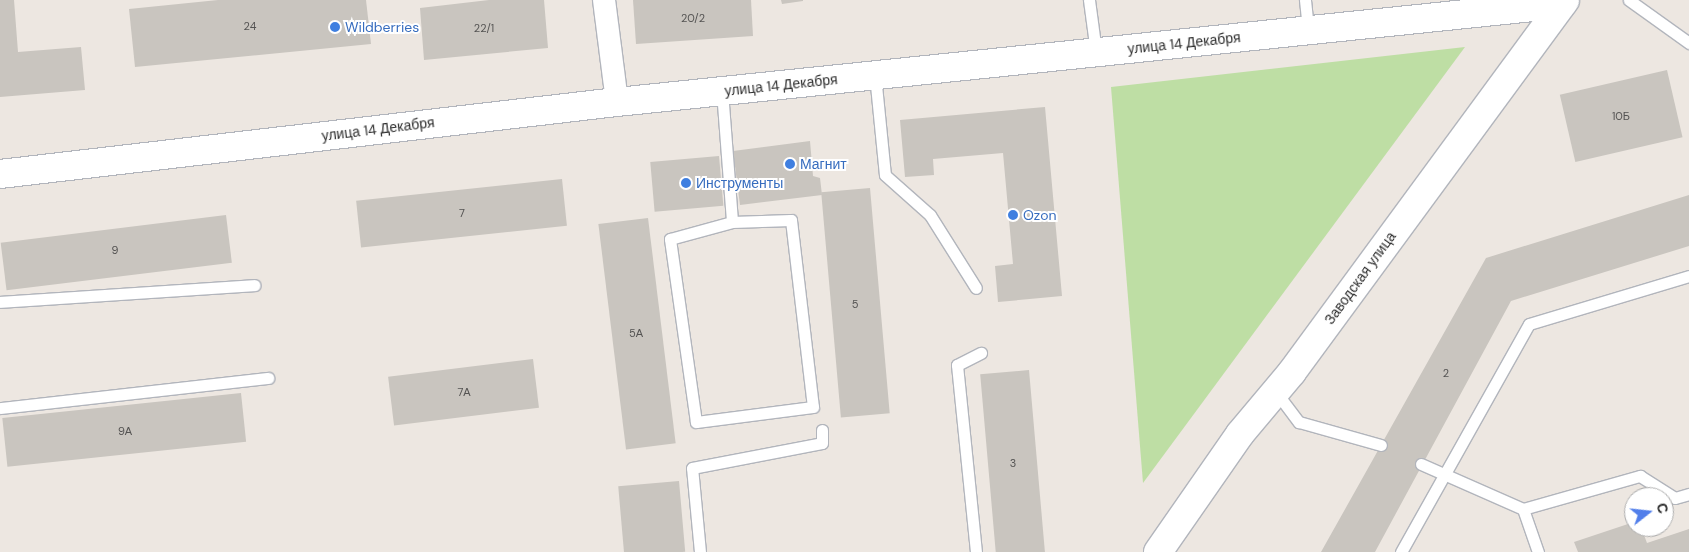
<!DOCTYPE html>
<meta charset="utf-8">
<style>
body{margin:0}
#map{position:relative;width:1689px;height:552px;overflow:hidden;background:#ede7e1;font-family:"DM Sans",sans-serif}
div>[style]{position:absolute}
.green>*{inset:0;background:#bedea4}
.building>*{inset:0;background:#c9c5bf;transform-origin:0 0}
.roads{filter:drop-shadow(1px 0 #b2b5bc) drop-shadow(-1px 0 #b2b5bc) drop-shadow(0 1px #b2b5bc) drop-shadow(0 -1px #b2b5bc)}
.service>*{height:11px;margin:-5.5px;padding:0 5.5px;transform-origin:5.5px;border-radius:5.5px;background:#fff}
.minor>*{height:22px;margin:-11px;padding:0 11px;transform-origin:11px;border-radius:11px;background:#fff}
.secondary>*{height:28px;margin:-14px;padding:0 14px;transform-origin:14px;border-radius:14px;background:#fff}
.dots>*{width:14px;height:14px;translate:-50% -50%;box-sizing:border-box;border:2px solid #fff;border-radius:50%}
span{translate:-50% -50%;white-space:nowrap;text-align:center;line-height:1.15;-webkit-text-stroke:4px #fff;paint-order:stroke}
.number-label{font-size:11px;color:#545352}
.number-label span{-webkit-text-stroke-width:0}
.shop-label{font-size:14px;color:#366cbe}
.left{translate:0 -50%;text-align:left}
.street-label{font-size:14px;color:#2d2d2d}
.north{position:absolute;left:1624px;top:487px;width:50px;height:50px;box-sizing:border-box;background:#fff;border:1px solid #ababab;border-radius:50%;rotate:74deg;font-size:14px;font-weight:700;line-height:20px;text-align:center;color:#2d2d2d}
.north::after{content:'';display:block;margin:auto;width:18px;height:22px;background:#527fea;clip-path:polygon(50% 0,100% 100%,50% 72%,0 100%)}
</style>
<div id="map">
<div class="green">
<div style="clip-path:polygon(1465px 47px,1143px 483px,1111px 87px)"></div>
</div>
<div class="building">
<div style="clip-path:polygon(0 0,14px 0,18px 52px,81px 47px,85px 90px,0 97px)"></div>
<div style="clip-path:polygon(218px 0,366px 0,371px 44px,135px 67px,129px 9px)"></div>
<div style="clip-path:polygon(489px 0,544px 0,548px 48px,424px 60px,420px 8px)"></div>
<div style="clip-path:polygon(633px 0,751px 0,753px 36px,636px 44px)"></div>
<div style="clip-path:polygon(781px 0,803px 0,803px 1px,782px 4px)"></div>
<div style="left:1667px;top:70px;width:69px;height:110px;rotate:77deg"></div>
<div style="clip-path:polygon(1045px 107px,1062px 296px,998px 302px,995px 266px,1013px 264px,1003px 153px,933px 159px,934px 175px,905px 177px,900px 120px)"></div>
<div style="clip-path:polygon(810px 141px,813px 176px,820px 178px,822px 195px,740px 205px,733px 151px)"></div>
<div style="left:719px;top:156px;width:50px;height:69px;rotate:85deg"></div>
<div style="left:562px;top:179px;width:47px;height:207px;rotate:84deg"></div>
<div style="left:870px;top:188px;width:226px;height:49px;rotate:85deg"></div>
<div style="clip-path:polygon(1689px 195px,1689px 246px,1511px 301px,1375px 552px,1321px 552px,1486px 258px)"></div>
<div style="left:226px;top:215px;width:48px;height:227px;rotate:83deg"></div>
<div style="left:648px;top:218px;width:227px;height:50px;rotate:83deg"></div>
<div style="left:533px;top:359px;width:49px;height:146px;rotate:83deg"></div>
<div style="left:1029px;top:370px;width:183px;height:49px;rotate:85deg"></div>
<div style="left:241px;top:393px;width:49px;height:240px;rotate:84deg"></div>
<div style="left:679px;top:481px;width:71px;height:61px;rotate:85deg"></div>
<div style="clip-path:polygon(1634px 522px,1634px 527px,1641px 527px,1647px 543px,1689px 529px,1689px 552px,1578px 552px,1574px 542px)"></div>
</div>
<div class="roads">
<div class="service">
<div style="left:1089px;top:0;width:52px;rotate:82.3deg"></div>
<div style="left:1305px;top:0;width:30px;rotate:84deg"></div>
<div style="left:1629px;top:0;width:74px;rotate:35.6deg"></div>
<div style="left:875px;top:75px;width:100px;rotate:84.3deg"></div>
<div style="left:885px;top:175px;width:60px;rotate:41.6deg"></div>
<div style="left:930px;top:215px;width:86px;rotate:57.8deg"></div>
<div style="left:722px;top:91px;width:131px;rotate:85.6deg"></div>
<div style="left:732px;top:222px;width:59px;rotate:-1.9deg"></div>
<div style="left:791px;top:220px;width:188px;rotate:83.3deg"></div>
<div style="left:813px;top:407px;width:118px;rotate:172.7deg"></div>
<div style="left:696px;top:422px;width:185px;rotate:-98.1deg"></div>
<div style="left:670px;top:239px;width:64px;rotate:-15.3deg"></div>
<div style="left:0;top:302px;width:255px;rotate:-3.8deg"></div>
<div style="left:1276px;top:392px;width:38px;rotate:53deg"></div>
<div style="left:1299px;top:422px;width:85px;rotate:15.7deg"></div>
<div style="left:0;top:408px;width:270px;rotate:-6.4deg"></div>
<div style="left:1421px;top:464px;width:111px;rotate:23.8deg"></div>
<div style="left:1523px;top:509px;width:46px;rotate:70.8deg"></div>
<div style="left:1523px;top:509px;width:122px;rotate:-15.8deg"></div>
<div style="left:1640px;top:476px;width:41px;rotate:32.2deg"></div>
<div style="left:1675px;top:498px;width:15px;rotate:-16deg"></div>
<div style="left:700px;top:552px;width:84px;rotate:-95.4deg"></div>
<div style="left:692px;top:468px;width:132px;rotate:-10.9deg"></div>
<div style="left:822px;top:443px;width:13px;rotate:-90deg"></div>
<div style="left:976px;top:552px;width:188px;rotate:-95.8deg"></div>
<div style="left:957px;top:365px;width:27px;rotate:-27deg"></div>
<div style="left:1401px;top:552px;width:261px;rotate:-60.7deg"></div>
<div style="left:1529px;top:324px;width:167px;rotate:-16.7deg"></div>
</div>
<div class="minor">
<div style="left:604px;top:0;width:103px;rotate:82.7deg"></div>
</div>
<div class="secondary">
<div style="left:0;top:174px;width:621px;rotate:-6.66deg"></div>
<div style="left:617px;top:102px;width:950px;rotate:-5.92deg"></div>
<div style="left:1158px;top:552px;width:144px;rotate:-55.2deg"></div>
<div style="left:1240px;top:434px;width:81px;rotate:-50deg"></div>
<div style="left:1292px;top:372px;width:461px;rotate:-53.7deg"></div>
</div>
</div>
<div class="dots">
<div style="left:335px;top:27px;background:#3f7fe0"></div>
<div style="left:790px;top:164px;background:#3f7fe0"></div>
<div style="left:686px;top:183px;background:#3f7fe0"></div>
<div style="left:1013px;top:215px;background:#3f7fe0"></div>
</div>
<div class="number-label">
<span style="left:693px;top:18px">20/2</span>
<span style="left:250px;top:26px">24</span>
<span style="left:484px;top:28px">22/1</span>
<span style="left:1621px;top:116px">10Б</span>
<span style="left:462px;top:213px">7</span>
<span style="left:115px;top:250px">9</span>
<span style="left:855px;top:304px">5</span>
<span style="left:636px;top:333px">5А</span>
<span style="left:1446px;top:373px">2</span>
<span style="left:464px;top:392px">7А</span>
<span style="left:125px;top:431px">9А</span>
<span style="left:1013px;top:463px">3</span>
</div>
<div class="shop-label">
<span class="left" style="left:345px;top:27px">Wildberries</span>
<span class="left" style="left:800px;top:164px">Магнит</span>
<span class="left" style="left:696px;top:183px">Инструменты</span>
<span class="left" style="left:1023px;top:215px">Ozon</span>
</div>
<div class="street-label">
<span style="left:1184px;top:43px;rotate:-6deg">улица 14 Декабря</span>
<span style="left:781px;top:85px;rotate:-6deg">улица 14 Декабря</span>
<span style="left:378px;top:129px;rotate:-7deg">улица 14 Декабря</span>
<span style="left:1360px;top:278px;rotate:-54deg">Заводская улица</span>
</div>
<div class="north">С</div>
</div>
